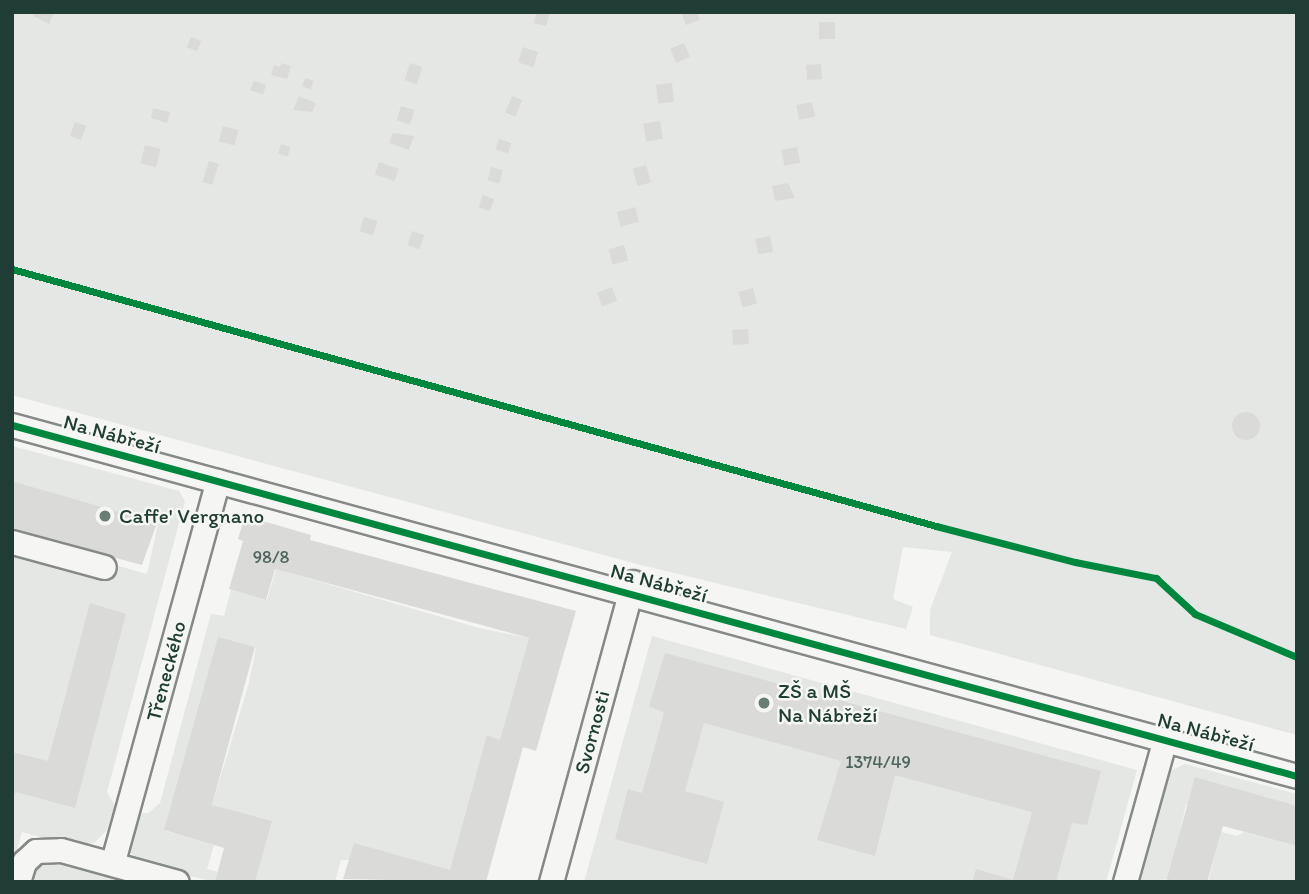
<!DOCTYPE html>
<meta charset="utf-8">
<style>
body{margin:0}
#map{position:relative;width:1309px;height:894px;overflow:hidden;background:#f5f5f3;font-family:Itim,sans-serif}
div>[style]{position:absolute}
.built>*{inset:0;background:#e5e7e4}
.green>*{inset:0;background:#e4e7e3}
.building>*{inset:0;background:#dadbd9;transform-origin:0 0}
.round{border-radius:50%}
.roads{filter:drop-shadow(2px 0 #858a88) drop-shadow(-2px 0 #858a88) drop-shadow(0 2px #858a88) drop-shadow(0 -2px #858a88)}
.minor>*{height:23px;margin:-11.5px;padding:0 11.5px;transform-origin:11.5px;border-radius:11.5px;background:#f5f5f3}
.cycleway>*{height:7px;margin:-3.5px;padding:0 3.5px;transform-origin:3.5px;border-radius:3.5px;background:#00873e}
.dots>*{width:19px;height:19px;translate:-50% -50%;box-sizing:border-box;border:4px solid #f6f6f2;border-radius:50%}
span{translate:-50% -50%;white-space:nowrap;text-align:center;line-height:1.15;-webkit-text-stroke:5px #f6f6f2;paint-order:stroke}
.number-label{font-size:18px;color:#4e645d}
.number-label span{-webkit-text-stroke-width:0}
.street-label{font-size:21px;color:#1f3d34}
.poi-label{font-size:21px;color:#1f3d34}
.left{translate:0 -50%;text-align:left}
.frame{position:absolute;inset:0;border:14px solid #1f3d34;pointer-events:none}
</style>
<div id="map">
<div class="built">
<div style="clip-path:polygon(652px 636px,1137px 770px,1106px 882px,584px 882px)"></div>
</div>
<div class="green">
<div style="clip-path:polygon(12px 12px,1297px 12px,1297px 735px,930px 635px,930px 610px,952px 552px,903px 547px,893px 599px,913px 607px,906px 629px,637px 564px,12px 395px)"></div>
<div style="clip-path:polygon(12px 446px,179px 491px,185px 501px,107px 792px,115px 806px,107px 830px,94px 843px,75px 847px,22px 832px,12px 868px,12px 550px,43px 539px,115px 558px,115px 565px,147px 574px,158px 524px,12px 481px)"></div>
<div style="clip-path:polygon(276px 569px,479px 628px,529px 638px,502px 741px,451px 871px,355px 844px,350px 860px,341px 860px,335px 882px,255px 882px,271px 822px,212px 805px,249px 683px,256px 648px,219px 638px,166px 831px,214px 845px,207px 869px,218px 872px,215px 882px,148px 866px,130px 853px,127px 843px,137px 814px,148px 813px,160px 803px,211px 614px,224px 616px,231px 590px,267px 600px)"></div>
<div style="clip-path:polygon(1185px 764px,1297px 794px,1297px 805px,1186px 804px,1169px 879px,1138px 882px,1168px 772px)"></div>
<div style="clip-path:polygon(1221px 832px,1237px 836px,1244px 832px,1297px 846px,1297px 882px,1208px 882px)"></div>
<div style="clip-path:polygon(857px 855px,949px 882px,849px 882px)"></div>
<div style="clip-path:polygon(47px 859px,56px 859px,141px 882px,25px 882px,34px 865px)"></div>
</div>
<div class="building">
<div style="clip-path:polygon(35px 12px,54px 12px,49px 24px,33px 16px)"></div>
<div style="clip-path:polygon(537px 12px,550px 12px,546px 26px,534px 23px)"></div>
<div style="clip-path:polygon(681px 12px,697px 12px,700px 20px,686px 25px)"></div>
<div style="left:835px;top:22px;width:17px;height:16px;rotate:90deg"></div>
<div style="left:191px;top:37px;width:11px;height:11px;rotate:22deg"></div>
<div style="left:684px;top:43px;width:15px;height:15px;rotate:67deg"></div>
<div style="left:523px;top:47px;width:16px;height:16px;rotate:18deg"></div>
<div style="clip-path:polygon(281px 63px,291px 66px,287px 79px,271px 75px,274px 65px,280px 67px)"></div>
<div style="left:410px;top:63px;width:13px;height:18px;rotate:18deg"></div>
<div style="left:821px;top:64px;width:15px;height:15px;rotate:86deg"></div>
<div style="left:305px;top:78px;width:9px;height:9px;rotate:18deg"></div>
<div style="clip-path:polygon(254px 81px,266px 85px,263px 95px,250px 90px)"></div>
<div style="left:672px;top:83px;width:19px;height:16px;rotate:84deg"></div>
<div style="clip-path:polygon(299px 96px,316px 103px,312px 112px,293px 110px)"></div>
<div style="left:512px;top:96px;width:11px;height:18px;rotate:22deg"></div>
<div style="left:812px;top:102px;width:15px;height:16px;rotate:79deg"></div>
<div style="left:401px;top:106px;width:14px;height:15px;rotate:17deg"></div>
<div style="clip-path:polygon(153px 108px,170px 112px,167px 123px,151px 118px)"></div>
<div style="left:660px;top:121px;width:18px;height:17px;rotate:81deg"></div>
<div style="left:75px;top:122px;width:12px;height:15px;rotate:20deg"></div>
<div style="left:223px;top:126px;width:16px;height:16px;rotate:15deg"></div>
<div style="clip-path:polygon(393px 133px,414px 136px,409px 150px,389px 143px)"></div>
<div style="left:499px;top:139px;width:13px;height:11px;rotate:18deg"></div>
<div style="left:281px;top:144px;width:10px;height:10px;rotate:17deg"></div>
<div style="left:145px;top:145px;width:16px;height:19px;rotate:14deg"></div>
<div style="left:797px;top:147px;width:16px;height:16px;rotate:79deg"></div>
<div style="left:209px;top:161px;width:10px;height:22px;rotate:17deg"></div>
<div style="left:379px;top:162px;width:21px;height:13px;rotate:19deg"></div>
<div style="left:646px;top:165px;width:18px;height:14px;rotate:74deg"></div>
<div style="left:491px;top:167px;width:12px;height:14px;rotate:14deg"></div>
<div style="clip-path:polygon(788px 183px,795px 198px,775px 201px,772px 186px)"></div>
<div style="left:483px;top:195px;width:12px;height:13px;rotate:20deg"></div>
<div style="left:635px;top:207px;width:15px;height:19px;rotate:74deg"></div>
<div style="left:364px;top:217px;width:14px;height:15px;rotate:17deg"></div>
<div style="left:412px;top:231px;width:13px;height:15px;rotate:18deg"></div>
<div style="left:770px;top:236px;width:16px;height:15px;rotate:79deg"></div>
<div style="left:624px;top:245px;width:16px;height:16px;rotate:75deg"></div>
<div style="left:612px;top:287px;width:15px;height:16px;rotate:70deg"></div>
<div style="left:753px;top:288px;width:16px;height:15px;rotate:75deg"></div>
<div style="left:748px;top:329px;width:15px;height:16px;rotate:86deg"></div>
<div class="round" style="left:1232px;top:412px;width:28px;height:28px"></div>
<div style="clip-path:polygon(12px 481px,157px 523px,142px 565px,12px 530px)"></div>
<div style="clip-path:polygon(245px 516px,311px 535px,310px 540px,576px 611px,536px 751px,523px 747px,486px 882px,343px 879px,354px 843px,450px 870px,487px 735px,500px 740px,529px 638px,275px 569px,266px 600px,229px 589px,243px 541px,238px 539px)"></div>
<div style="clip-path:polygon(90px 603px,126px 614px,75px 808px,16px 792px,12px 801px,12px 752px,48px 761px)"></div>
<div style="clip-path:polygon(218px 637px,255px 647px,212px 805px,272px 821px,255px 882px,215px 882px,224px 848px,164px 830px)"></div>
<div style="clip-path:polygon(665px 653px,1101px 771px,1087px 825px,1072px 823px,1056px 882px,972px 882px,976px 869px,1013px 880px,1032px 812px,895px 775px,875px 856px,817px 840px,841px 761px,704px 723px,685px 791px,724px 802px,707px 864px,615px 839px,628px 789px,642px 793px,664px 713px,649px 706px)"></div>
<div style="clip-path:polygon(1195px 777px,1297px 806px,1297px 846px,1223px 826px,1207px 882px,1166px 882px)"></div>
</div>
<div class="roads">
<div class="minor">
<div style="left:12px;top:425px;width:1332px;rotate:15.28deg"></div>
<div style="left:12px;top:542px;width:95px;rotate:15.2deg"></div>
<div style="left:113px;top:861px;width:394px;rotate:-74.6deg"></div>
<div style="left:18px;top:882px;width:21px;rotate:-73deg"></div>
<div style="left:24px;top:862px;width:16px;rotate:-43deg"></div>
<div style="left:36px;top:851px;width:25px;rotate:-2deg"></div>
<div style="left:61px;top:850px;width:120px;rotate:15.4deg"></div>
<div style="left:551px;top:882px;width:311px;rotate:-74.7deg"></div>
<div style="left:1125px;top:882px;width:148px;rotate:-74.4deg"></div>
</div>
</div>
<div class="cycleway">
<div style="left:12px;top:269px;width:959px;rotate:15.54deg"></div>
<div style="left:936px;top:526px;width:144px;rotate:14.5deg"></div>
<div style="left:1075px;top:562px;width:83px;rotate:11.2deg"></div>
<div style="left:1156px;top:578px;width:53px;rotate:42.7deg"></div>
<div style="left:1195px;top:614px;width:111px;rotate:22.9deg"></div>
<div style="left:12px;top:425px;width:1332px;rotate:15.28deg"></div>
</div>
<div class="dots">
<div style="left:105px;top:516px;background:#6a7d77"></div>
<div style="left:764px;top:703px;background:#6a7d77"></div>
</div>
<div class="number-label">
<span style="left:271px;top:557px">98/8</span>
<span style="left:878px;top:762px">1374/49</span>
</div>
<div class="street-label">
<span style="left:112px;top:434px;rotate:15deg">Na Nábřeží</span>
<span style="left:659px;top:583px;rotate:15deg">Na Nábřeží</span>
<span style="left:166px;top:671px;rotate:-75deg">Třeneckého</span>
<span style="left:592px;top:732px;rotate:-75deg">Svornosti</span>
<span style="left:1206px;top:732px;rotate:15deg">Na Nábřeží</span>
</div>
<div class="poi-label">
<span class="left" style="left:119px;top:516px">Caffe' Vergnano</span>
<span class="left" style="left:778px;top:703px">ZŠ a MŠ<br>Na Nábřeží</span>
</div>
<div class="frame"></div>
</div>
